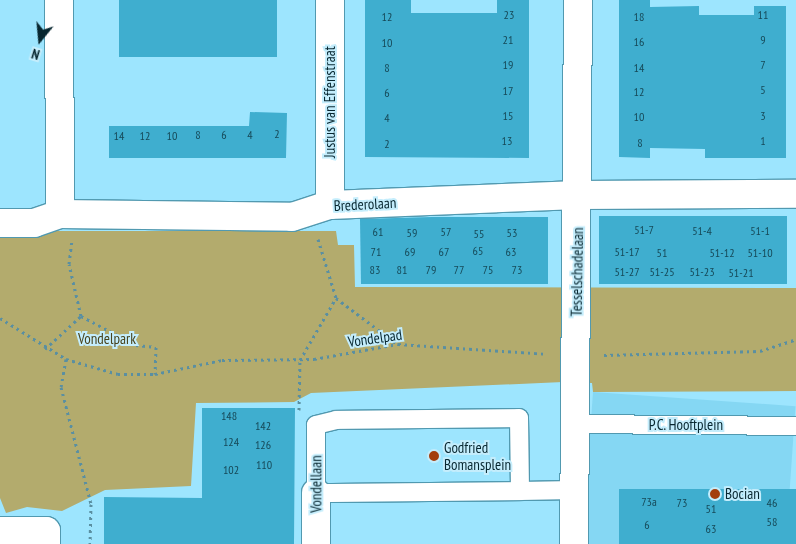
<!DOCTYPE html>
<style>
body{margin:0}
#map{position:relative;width:796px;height:544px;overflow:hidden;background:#9de5fe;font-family:"PT Sans Narrow",sans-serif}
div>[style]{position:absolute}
.built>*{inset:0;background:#85d7f3;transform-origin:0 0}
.green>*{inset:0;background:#b3ab6d}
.building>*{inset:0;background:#3faecf;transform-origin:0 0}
.path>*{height:3px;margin-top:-1.5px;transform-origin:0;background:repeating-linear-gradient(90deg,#5a8fa1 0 2.5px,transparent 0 6.5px)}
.roads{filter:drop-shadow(1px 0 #5199b0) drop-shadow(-1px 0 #5199b0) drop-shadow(0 1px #5199b0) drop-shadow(0 -1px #5199b0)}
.service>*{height:18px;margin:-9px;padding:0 9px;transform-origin:9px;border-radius:9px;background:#fff}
.minor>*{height:28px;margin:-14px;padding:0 14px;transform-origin:14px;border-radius:14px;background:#fff}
.dots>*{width:14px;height:14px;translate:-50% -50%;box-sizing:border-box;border:2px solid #c4edfc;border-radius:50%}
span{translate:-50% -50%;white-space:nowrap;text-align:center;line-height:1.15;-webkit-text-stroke:4px #c4edfc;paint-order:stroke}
.number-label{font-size:12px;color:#164958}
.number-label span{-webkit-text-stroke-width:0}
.street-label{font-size:15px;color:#082730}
.park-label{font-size:15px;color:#48431d}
.poi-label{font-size:15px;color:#082730}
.left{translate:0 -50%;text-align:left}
.north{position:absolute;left:15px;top:15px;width:50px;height:50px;-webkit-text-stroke:4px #c4edfc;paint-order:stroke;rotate:197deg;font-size:14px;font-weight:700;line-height:20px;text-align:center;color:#082730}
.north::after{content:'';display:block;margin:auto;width:18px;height:22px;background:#082730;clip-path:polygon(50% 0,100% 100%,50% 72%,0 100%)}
</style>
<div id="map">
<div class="built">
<div style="left:593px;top:392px;width:203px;height:152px;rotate:4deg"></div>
</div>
<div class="green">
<div style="clip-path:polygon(0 231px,336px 231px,338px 245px,354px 245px,355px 287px,796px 288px,796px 391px,593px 392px,592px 383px,563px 382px,311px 393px,294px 402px,196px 403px,191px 486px,105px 490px,62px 511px,27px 507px,6px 513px,0 498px)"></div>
</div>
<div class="building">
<div style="left:119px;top:0;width:158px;height:57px"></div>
<div style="clip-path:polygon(365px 0,411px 0,411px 13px,497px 13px,497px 0,529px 0,529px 158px,365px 157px)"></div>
<div style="clip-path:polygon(619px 0,650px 0,650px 7px,699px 6px,699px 15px,754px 15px,754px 6px,786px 6px,786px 158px,705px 158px,705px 149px,650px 148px,650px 158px,619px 157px)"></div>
<div style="clip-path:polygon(250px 112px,287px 113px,286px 158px,109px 158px,109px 126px,249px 126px)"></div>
<div style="left:787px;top:216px;width:68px;height:188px;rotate:90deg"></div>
<div style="clip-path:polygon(432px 217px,548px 217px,548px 284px,361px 284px,360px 219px)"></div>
<div style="clip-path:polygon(202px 408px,295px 408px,294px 544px,104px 544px,104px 497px,202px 498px)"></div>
<div style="left:619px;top:489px;width:177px;height:55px"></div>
</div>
<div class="path">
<div style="left:318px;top:239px;width:62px;rotate:73deg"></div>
<div style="left:336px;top:298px;width:76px;rotate:37deg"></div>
<div style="left:81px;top:316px;width:62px;rotate:27.8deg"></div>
<div style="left:136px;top:345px;width:20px;rotate:6deg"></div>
<div style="left:156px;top:347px;width:27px;rotate:92deg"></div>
<div style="left:0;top:318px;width:78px;rotate:31.8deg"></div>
<div style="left:66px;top:359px;width:54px;rotate:16.1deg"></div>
<div style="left:118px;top:374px;width:37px"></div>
<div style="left:155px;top:374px;width:68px;rotate:-11.8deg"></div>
<div style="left:222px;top:360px;width:92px;rotate:-0.6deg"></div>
<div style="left:314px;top:359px;width:85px;rotate:-10.1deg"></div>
<div style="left:398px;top:344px;width:149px;rotate:3.8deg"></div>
<div style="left:45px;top:349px;width:49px;rotate:-42.5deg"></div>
<div style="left:81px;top:316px;width:53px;rotate:-103deg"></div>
<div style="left:69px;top:264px;width:23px;rotate:-83deg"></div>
<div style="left:604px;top:355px;width:156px;rotate:-1.5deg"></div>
<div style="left:760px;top:351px;width:38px;rotate:-18deg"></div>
<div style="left:66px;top:359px;width:28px;rotate:100deg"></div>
<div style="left:61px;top:387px;width:121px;rotate:75.6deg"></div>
<div style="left:91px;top:504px;width:40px;rotate:91.4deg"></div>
<div style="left:299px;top:410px;width:50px;rotate:-88.9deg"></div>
<div style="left:300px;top:360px;width:72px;rotate:-59.9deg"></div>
</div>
<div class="roads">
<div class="service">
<div style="left:575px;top:424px;width:221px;rotate:0.5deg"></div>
<div style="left:520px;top:491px;width:204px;rotate:179.4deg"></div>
<div style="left:316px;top:493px;width:68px;rotate:-90deg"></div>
<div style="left:316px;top:425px;width:21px;rotate:-14deg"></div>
<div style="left:336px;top:420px;width:183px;rotate:-0.6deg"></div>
<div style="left:519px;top:418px;width:73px;rotate:89.2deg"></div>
<div style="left:520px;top:491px;width:54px;rotate:-1.1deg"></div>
</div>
<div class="minor">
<div style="left:59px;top:0;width:214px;rotate:89.7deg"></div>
<div style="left:60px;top:214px;width:232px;rotate:0.7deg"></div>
<div style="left:292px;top:217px;width:40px;rotate:-18deg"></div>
<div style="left:330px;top:205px;width:248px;rotate:-2.3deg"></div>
<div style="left:578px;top:195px;width:218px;rotate:-0.3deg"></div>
<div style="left:330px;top:205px;width:205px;rotate:-90deg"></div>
<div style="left:0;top:223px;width:34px"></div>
<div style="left:34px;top:223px;width:28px;rotate:-19deg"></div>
<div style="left:316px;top:493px;width:51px;rotate:90deg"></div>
<div style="left:0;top:531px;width:46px"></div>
<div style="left:46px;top:531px;width:13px;rotate:90deg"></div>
<div style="left:574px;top:544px;width:544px;rotate:-89.58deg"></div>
</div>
</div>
<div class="dots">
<div style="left:434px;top:456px;background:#a33e0d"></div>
<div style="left:715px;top:494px;background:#a33e0d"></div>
</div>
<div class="number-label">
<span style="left:509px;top:15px">23</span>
<span style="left:763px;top:15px">11</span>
<span style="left:387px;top:17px">12</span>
<span style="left:639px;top:17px">18</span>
<span style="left:508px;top:40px">21</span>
<span style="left:763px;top:40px">9</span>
<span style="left:639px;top:42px">16</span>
<span style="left:387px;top:43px">10</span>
<span style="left:508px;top:65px">19</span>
<span style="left:763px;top:65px">7</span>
<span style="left:387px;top:68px">8</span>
<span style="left:639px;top:68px">14</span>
<span style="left:763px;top:90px">5</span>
<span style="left:508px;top:91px">17</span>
<span style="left:639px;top:92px">12</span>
<span style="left:387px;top:93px">6</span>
<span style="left:508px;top:116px">15</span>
<span style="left:763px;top:116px">3</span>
<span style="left:639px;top:117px">10</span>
<span style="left:387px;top:118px">4</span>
<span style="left:277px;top:134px">2</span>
<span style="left:198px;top:135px">8</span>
<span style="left:224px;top:135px">6</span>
<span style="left:250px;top:135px">4</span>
<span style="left:119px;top:136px">14</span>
<span style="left:145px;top:136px">12</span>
<span style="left:172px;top:136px">10</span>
<span style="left:507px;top:141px">13</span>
<span style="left:763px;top:141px">1</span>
<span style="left:640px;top:143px">8</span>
<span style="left:387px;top:144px">2</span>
<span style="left:644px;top:230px">51-7</span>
<span style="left:702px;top:231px">51-4</span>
<span style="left:760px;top:231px">51-1</span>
<span style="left:378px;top:232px">61</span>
<span style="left:446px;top:232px">57</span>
<span style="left:412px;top:233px">59</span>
<span style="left:512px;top:233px">53</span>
<span style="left:479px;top:234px">55</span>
<span style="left:478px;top:251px">65</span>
<span style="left:376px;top:252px">71</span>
<span style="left:410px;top:252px">69</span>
<span style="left:444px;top:252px">67</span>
<span style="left:511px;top:252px">63</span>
<span style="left:627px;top:252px">51-17</span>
<span style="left:662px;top:253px">51</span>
<span style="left:722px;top:253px">51-12</span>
<span style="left:760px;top:253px">51-10</span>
<span style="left:375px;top:270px">83</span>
<span style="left:402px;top:270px">81</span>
<span style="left:431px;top:270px">79</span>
<span style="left:459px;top:270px">77</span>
<span style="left:488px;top:270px">75</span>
<span style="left:517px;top:270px">73</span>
<span style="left:627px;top:272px">51-27</span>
<span style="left:662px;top:272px">51-25</span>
<span style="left:702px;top:272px">51-23</span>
<span style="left:741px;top:273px">51-21</span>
<span style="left:229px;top:416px">148</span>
<span style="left:263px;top:426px">142</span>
<span style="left:231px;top:442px">124</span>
<span style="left:263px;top:445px">126</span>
<span style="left:264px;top:465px">110</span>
<span style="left:231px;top:470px">102</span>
<span style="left:649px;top:502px">73a</span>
<span style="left:682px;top:503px">73</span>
<span style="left:772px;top:503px">46</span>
<span style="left:711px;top:509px">51</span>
<span style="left:772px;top:522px">58</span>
<span style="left:647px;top:525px">6</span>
<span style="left:711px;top:529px">63</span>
</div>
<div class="street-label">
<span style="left:330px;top:102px;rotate:-90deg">Justus van Effenstraat</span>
<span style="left:365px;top:204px;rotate:-3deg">Brederolaan</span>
<span style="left:577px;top:272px;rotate:-89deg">Tesselschadelaan</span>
<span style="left:375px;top:338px;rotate:-8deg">Vondelpad</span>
<span style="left:686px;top:425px">P.C. Hooftplein</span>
<span style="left:316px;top:484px;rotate:-90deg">Vondellaan</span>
</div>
<div class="park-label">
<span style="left:107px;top:339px">Vondelpark</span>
</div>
<div class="poi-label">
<span class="left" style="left:444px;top:456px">Godfried<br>Bomansplein</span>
<span class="left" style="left:725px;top:494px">Bocian</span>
</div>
<div class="north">N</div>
</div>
